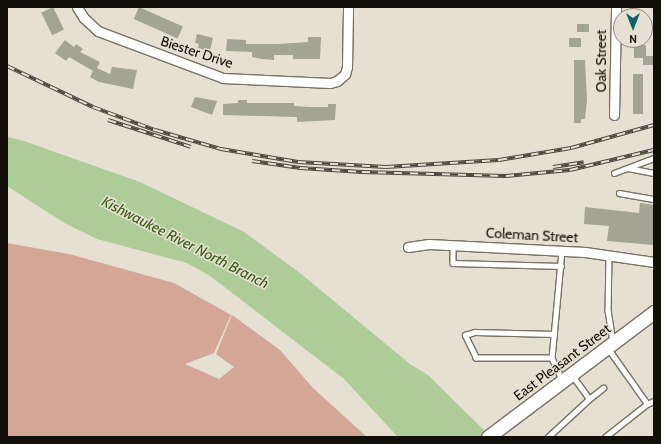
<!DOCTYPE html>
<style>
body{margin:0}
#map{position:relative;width:661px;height:444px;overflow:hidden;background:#e6e0d3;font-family:Cabin,sans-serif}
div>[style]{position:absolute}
.green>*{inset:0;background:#d4a696}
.water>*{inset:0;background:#aecc98}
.building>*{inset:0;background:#a3a396;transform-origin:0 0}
.roads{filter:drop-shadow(1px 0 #787266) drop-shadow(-1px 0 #787266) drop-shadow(0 1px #787266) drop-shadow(0 -1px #787266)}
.service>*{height:4.5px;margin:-2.25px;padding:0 2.25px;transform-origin:2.25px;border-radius:2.25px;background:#fff}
.minor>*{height:9px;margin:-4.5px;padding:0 4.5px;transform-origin:4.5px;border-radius:4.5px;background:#fff}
.secondary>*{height:13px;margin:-6.5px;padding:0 6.5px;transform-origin:6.5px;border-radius:6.5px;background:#fff}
.rail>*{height:4px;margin-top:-2px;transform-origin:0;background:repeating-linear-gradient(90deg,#e6e0d3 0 8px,#4a463f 0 16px);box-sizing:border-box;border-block:1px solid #4a463f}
span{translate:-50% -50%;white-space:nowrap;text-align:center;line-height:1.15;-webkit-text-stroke:3px #e6e0d3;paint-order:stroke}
.street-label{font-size:14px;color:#120f0b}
.water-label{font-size:15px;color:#3a5d14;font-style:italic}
.frame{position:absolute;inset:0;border:8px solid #120f0b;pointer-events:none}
.north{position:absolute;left:613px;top:8px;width:40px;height:40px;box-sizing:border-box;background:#e6e0d3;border:1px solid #918c83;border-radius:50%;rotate:180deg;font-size:11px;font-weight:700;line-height:16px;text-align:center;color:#120f0b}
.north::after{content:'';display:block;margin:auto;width:14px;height:18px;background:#116267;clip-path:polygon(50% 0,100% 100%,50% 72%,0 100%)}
</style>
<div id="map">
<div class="green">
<div style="clip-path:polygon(7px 243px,69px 254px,174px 283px,231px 315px,214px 353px,185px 364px,219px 379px,234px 367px,216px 354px,232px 315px,280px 350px,313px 388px,367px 437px,7px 437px)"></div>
</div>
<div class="water">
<div style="clip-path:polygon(7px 137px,21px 140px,140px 182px,244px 232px,300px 273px,410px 364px,428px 375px,491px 437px,398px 437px,344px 379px,210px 276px,187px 263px,97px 239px,66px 224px,7px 186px)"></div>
</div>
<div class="building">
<div style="left:53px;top:7px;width:25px;height:13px;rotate:64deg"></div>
<div style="left:139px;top:7px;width:48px;height:13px;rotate:24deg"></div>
<div style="left:577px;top:24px;width:12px;height:8px"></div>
<div style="clip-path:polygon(197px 34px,213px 38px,210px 51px,198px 48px,199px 44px,195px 43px)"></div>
<div style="clip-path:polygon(308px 37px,321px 37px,320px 59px,293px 59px,293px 55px,274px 55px,274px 60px,262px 59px,252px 57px,252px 52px,226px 51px,227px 39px,246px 40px,246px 44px,279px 44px,308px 42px)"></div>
<div style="left:569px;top:38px;width:12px;height:9px"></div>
<div style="clip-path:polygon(65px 40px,74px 47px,76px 44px,83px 49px,80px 52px,100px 62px,97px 68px,110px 74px,112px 67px,137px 70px,133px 89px,99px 82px,90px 77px,93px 71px,69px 57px,66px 61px,55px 53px)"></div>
<div style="clip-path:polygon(634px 45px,646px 45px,646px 56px,653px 56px,653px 65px,643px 65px,643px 58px,634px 58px)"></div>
<div style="clip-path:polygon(574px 60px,585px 60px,587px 100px,585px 119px,581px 119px,581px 123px,574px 123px)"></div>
<div style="left:633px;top:74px;width:10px;height:40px"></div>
<div style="clip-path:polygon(195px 97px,217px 101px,212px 115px,191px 107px)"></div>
<div style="clip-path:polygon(238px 100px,247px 100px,247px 103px,294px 103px,294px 106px,310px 107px,328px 107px,328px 104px,336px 104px,335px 120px,297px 122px,297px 117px,223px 115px,223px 104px,238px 103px)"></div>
<div style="clip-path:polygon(640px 203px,654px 205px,654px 245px,607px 241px,609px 226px,584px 224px,585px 207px,639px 213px)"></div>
</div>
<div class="roads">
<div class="service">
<div style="left:628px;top:168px;width:26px;rotate:11deg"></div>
<div style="left:614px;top:173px;width:43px;rotate:-20.6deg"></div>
<div style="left:619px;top:193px;width:36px;rotate:10deg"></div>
<div style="left:453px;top:245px;width:18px;rotate:90deg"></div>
<div style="left:453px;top:263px;width:108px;rotate:1.6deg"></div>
<div style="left:562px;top:251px;width:107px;rotate:95.3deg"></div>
<div style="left:552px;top:358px;width:23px;rotate:65deg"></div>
<div style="left:609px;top:255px;width:55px;rotate:91deg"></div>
<div style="left:608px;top:310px;width:32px;rotate:81deg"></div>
<div style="left:552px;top:358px;width:76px;rotate:180deg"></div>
<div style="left:476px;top:358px;width:25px;rotate:-116deg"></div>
<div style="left:465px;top:335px;width:10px;rotate:-17deg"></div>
<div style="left:475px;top:332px;width:79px;rotate:1.5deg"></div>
<div style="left:589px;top:399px;width:18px;rotate:-38deg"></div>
<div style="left:647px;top:404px;width:8px;rotate:-23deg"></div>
<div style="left:548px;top:437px;width:56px;rotate:-42.8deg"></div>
<div style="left:589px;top:399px;width:29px;rotate:-126deg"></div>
<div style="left:605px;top:437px;width:53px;rotate:-38.2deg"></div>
<div style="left:647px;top:404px;width:67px;rotate:-125.3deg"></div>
</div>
<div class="minor">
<div style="left:77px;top:7px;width:13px;rotate:58deg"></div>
<div style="left:84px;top:18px;width:19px;rotate:43deg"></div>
<div style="left:98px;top:31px;width:134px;rotate:20.6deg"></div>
<div style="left:223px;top:78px;width:107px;rotate:2.7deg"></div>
<div style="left:330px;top:83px;width:7px;rotate:-16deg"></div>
<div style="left:337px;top:81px;width:11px;rotate:-41deg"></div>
<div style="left:345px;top:74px;width:7px;rotate:-74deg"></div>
<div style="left:347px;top:67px;width:60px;rotate:-89deg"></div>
<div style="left:614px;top:115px;width:108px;rotate:-88.9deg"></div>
<div style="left:408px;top:247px;width:21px;rotate:-8deg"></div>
<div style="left:429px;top:244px;width:156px;rotate:2.9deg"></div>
<div style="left:585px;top:252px;width:70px;rotate:8.2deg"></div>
</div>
<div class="secondary">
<div style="left:488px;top:437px;width:208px;rotate:-37deg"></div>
</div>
</div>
<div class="rail">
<div style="left:7px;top:66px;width:95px;rotate:25.5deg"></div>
<div style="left:93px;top:107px;width:66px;rotate:20.4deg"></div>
<div style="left:155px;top:130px;width:69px;rotate:16.1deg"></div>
<div style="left:221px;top:149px;width:78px;rotate:9.6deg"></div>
<div style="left:298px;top:162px;width:88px;rotate:3.3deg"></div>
<div style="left:386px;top:167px;width:113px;rotate:-3.5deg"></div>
<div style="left:499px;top:160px;width:73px;rotate:-9.5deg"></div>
<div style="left:571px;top:148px;width:86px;rotate:-15.5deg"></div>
<div style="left:108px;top:120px;width:87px;rotate:18deg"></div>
<div style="left:252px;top:161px;width:49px;rotate:8.3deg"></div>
<div style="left:300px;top:168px;width:62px;rotate:3.7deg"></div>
<div style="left:362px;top:172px;width:144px;rotate:1.6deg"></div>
<div style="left:506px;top:176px;width:64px;rotate:-5.4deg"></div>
<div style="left:570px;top:170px;width:86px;rotate:-13.4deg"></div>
<div style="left:553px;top:167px;width:31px;rotate:-9deg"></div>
</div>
<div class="street-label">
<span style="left:197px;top:52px;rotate:18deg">Biester Drive</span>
<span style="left:601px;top:61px;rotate:-90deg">Oak Street</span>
<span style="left:532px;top:235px;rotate:3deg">Coleman Street</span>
<span style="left:562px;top:362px;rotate:-37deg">East Pleasant Street</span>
</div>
<div class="water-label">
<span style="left:185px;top:243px;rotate:27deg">Kishwaukee River North Branch</span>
</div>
<div class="frame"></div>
<div class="north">N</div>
</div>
